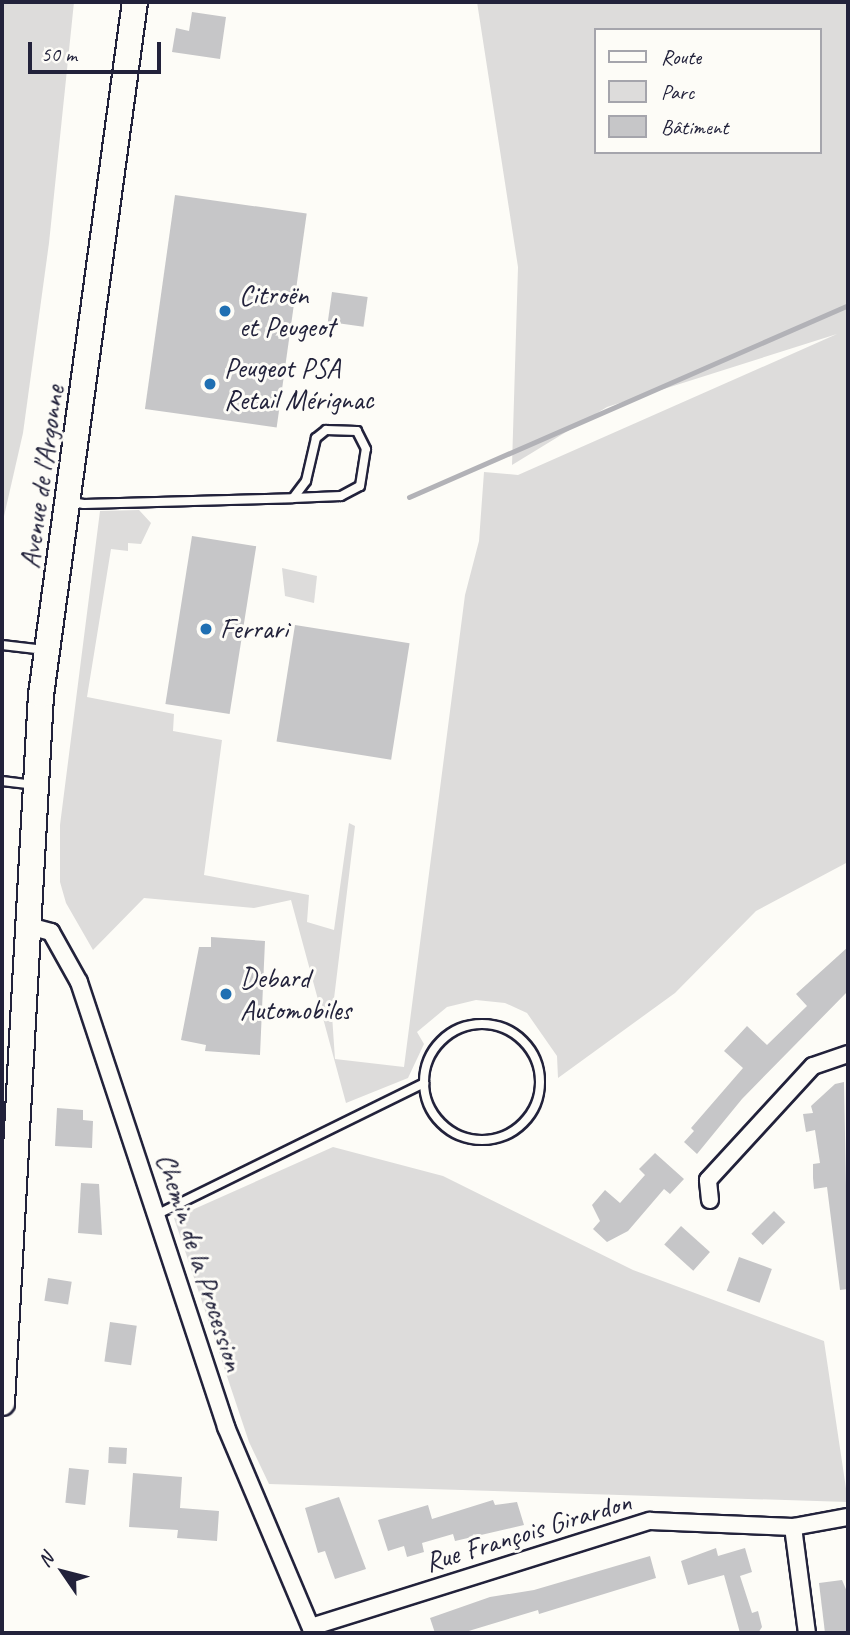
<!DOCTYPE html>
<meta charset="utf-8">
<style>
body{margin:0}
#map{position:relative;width:850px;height:1635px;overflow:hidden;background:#fdfcf7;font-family:Caveat,sans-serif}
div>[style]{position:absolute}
.green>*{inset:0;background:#dddcdb}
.stream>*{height:5px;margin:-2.5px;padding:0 2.5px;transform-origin:2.5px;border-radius:2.5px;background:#b2b2b7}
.building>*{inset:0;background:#c6c6c8;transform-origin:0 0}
.roads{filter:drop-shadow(2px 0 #22223b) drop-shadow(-2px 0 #22223b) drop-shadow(0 2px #22223b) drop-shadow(0 -2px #22223b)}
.service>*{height:8px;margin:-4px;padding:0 4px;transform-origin:4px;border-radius:4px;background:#fdfcf7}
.service>.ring{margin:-4px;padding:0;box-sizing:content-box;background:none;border:8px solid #fdfcf7;border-radius:50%}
.minor>*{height:16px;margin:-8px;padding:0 8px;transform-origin:8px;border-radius:8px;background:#fdfcf7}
.primary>*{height:24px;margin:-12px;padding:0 12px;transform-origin:12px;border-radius:12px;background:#fdfcf7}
.dots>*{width:19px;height:19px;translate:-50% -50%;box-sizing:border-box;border:4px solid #fdfcf7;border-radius:50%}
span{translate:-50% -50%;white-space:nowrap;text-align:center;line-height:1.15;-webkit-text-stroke:6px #fdfcf7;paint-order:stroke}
.poi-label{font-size:28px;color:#22223b}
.left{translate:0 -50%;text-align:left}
.street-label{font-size:28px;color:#22223b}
.frame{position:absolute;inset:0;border:4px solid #22223b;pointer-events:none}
.legend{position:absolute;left:594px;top:28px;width:228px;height:126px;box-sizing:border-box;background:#fdfcf7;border:2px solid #a5a5ac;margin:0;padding:9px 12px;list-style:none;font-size:21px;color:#22223b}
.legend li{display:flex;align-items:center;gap:14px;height:35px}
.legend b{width:35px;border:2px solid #a5a5ac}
.north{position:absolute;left:28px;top:1537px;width:70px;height:70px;-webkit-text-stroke:5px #fdfcf7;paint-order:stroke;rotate:305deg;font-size:19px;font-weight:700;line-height:28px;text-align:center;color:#22223b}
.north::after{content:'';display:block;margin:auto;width:24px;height:32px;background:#22223b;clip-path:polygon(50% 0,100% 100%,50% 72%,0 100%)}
.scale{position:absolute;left:28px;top:42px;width:133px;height:32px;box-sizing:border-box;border:4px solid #22223b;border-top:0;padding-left:9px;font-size:21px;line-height:24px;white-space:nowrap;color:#22223b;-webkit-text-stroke:5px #fdfcf7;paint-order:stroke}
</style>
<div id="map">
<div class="green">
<div style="clip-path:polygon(2px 2px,74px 2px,49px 243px,23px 433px,2px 525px)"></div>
<div style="clip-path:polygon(evenodd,477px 2px,848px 2px,848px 862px,756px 911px,675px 993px,558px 1078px,557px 1056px,527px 1013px,505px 1003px,476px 1000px,447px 1007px,417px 1032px,424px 1044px,408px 1078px,346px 1103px,291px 900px,254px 908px,144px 898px,93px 950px,66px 903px,60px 882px,60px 825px,100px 511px,139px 510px,151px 523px,141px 544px,128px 543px,128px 551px,111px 549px,87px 697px,174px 714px,173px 731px,222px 740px,204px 875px,309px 895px,307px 922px,334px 930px,349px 823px,355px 826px,332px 1015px,335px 1059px,404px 1067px,465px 595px,479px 541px,484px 472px,518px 475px,837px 334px,607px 407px,512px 465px,518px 267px,477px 2px,596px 30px,820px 30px,820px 152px,596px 152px,596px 30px)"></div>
<div style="clip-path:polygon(282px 568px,317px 576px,314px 603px,285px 596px)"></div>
<div style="clip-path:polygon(333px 1147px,443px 1176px,633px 1270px,824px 1341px,848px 1502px,269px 1484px,249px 1442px,174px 1218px)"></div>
</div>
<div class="stream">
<div style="left:409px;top:497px;width:479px;rotate:-23.6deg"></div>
</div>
<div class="building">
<div style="clip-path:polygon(192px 12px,226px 17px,220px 59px,172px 52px,176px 28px,189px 31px)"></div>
<div style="left:175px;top:195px;width:133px;height:216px;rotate:8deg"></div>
<div style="left:332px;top:292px;width:36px;height:30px;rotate:8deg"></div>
<div style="left:192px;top:536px;width:65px;height:170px;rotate:9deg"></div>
<div style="left:295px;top:625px;width:116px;height:118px;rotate:9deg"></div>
<div style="clip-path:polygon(211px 937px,265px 941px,260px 1055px,205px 1051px,206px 1045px,181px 1040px,199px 947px,211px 947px)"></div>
<div style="clip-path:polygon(848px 947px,848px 991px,742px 1099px,697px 1154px,684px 1142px,694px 1131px,691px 1128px,743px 1068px,724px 1051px,747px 1026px,767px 1045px,807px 1006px,796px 994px)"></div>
<div style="clip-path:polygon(844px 1082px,848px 1289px,840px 1290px,827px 1187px,814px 1189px,813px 1178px,813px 1164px,820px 1163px,815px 1130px,806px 1132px,803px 1114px,813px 1113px,811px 1106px,835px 1084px)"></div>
<div style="clip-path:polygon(57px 1108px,83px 1110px,83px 1120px,93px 1121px,92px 1148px,55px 1146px)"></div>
<div style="clip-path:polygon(655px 1153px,684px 1179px,670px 1194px,664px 1189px,628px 1231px,607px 1242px,593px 1229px,600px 1221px,592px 1205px,605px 1190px,620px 1203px,645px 1175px,639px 1169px)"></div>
<div style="clip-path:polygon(81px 1183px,99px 1184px,102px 1235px,78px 1233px)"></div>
<div style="left:774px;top:1211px;width:16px;height:32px;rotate:45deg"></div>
<div style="left:681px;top:1226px;width:39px;height:25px;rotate:42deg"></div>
<div style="left:739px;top:1257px;width:35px;height:36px;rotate:20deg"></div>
<div style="left:48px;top:1278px;width:24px;height:23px;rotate:9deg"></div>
<div style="left:110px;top:1322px;width:27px;height:40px;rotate:8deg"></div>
<div style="left:109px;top:1447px;width:18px;height:16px;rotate:3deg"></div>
<div style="left:69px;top:1468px;width:20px;height:35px;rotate:6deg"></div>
<div style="clip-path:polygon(133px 1473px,182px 1477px,180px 1508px,219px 1511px,217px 1541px,177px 1538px,178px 1530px,129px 1527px)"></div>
<div style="clip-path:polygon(339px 1497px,366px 1569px,335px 1579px,325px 1551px,318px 1553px,305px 1508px)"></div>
<div style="clip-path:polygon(493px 1500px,495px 1505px,517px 1502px,524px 1525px,455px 1541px,453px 1534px,422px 1543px,424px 1552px,407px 1557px,404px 1546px,388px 1551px,378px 1520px,428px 1505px,432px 1519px)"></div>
<div style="clip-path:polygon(716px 1548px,718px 1556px,745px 1548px,752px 1572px,740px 1576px,752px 1613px,758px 1611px,762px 1627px,758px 1633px,740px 1633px,724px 1575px,688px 1585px,681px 1561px)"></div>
<div style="clip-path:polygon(650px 1556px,656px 1578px,539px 1614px,538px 1610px,462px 1633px,435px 1633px,430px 1618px,490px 1597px,534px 1590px)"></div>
<div style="clip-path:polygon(842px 1580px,848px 1594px,848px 1633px,825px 1633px,819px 1583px)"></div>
</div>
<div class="roads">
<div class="service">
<div style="left:71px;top:502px;width:13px;rotate:9deg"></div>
<div style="left:84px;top:504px;width:209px;rotate:-1.6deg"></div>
<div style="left:293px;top:498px;width:48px;rotate:-2.4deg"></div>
<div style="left:341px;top:496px;width:21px;rotate:-28deg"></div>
<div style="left:360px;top:486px;width:37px;rotate:-81deg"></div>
<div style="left:366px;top:449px;width:20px;rotate:-117deg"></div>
<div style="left:357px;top:431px;width:31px;rotate:-178deg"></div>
<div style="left:326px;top:430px;width:13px;rotate:141deg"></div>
<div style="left:316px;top:438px;width:44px;rotate:103.1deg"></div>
<div style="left:306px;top:481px;width:21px;rotate:127deg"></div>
<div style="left:2px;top:645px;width:43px;rotate:6.6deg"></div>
<div style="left:2px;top:781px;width:32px;rotate:7deg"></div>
<div class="ring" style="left:424px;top:1024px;width:108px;height:108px"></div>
<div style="left:156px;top:1215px;width:299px;rotate:-26.2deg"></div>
</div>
<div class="minor">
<div style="left:25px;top:925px;width:27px;rotate:15deg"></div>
<div style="left:51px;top:932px;width:57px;rotate:60.8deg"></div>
<div style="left:79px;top:982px;width:469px;rotate:71.7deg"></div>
<div style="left:226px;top:1427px;width:224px;rotate:67.1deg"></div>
<div style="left:710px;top:1200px;width:20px;rotate:-96deg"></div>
<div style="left:708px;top:1180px;width:155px;rotate:-47.4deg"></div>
<div style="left:813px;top:1066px;width:37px;rotate:-19deg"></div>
<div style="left:793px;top:1527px;width:107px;rotate:82.5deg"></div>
<div style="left:311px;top:1627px;width:355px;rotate:-17.4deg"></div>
<div style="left:650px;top:1521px;width:143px;rotate:2.4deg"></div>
<div style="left:793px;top:1527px;width:56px;rotate:-10.3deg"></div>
</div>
<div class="primary">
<div style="left:2px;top:1403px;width:709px;rotate:-86.85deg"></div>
<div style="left:41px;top:695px;width:699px;rotate:-82.28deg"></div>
</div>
</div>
<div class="dots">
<div style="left:225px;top:311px;background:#1f6fb2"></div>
<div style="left:210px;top:384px;background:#1f6fb2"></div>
<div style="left:206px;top:629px;background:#1f6fb2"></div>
<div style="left:226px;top:994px;background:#1f6fb2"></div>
</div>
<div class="poi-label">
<span class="left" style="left:239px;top:311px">Citroën<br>et Peugeot</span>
<span class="left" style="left:224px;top:384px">Peugeot PSA<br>Retail Mérignac</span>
<span class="left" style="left:220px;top:629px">Ferrari</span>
<span class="left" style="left:240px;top:994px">Debard<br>Automobiles</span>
</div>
<div class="street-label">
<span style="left:42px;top:477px;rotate:-82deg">Avenue de l'Argonne</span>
<span style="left:200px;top:1262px;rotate:72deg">Chemin de la Procession</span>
<span style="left:528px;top:1532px;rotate:-17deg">Rue François Girardon</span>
</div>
<div class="frame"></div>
<ul class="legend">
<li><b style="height:9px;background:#fdfcf7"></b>Route</li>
<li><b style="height:19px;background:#dddcdb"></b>Parc</li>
<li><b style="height:19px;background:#c6c6c8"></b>Bâtiment</li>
</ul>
<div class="north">N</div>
<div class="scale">50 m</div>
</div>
